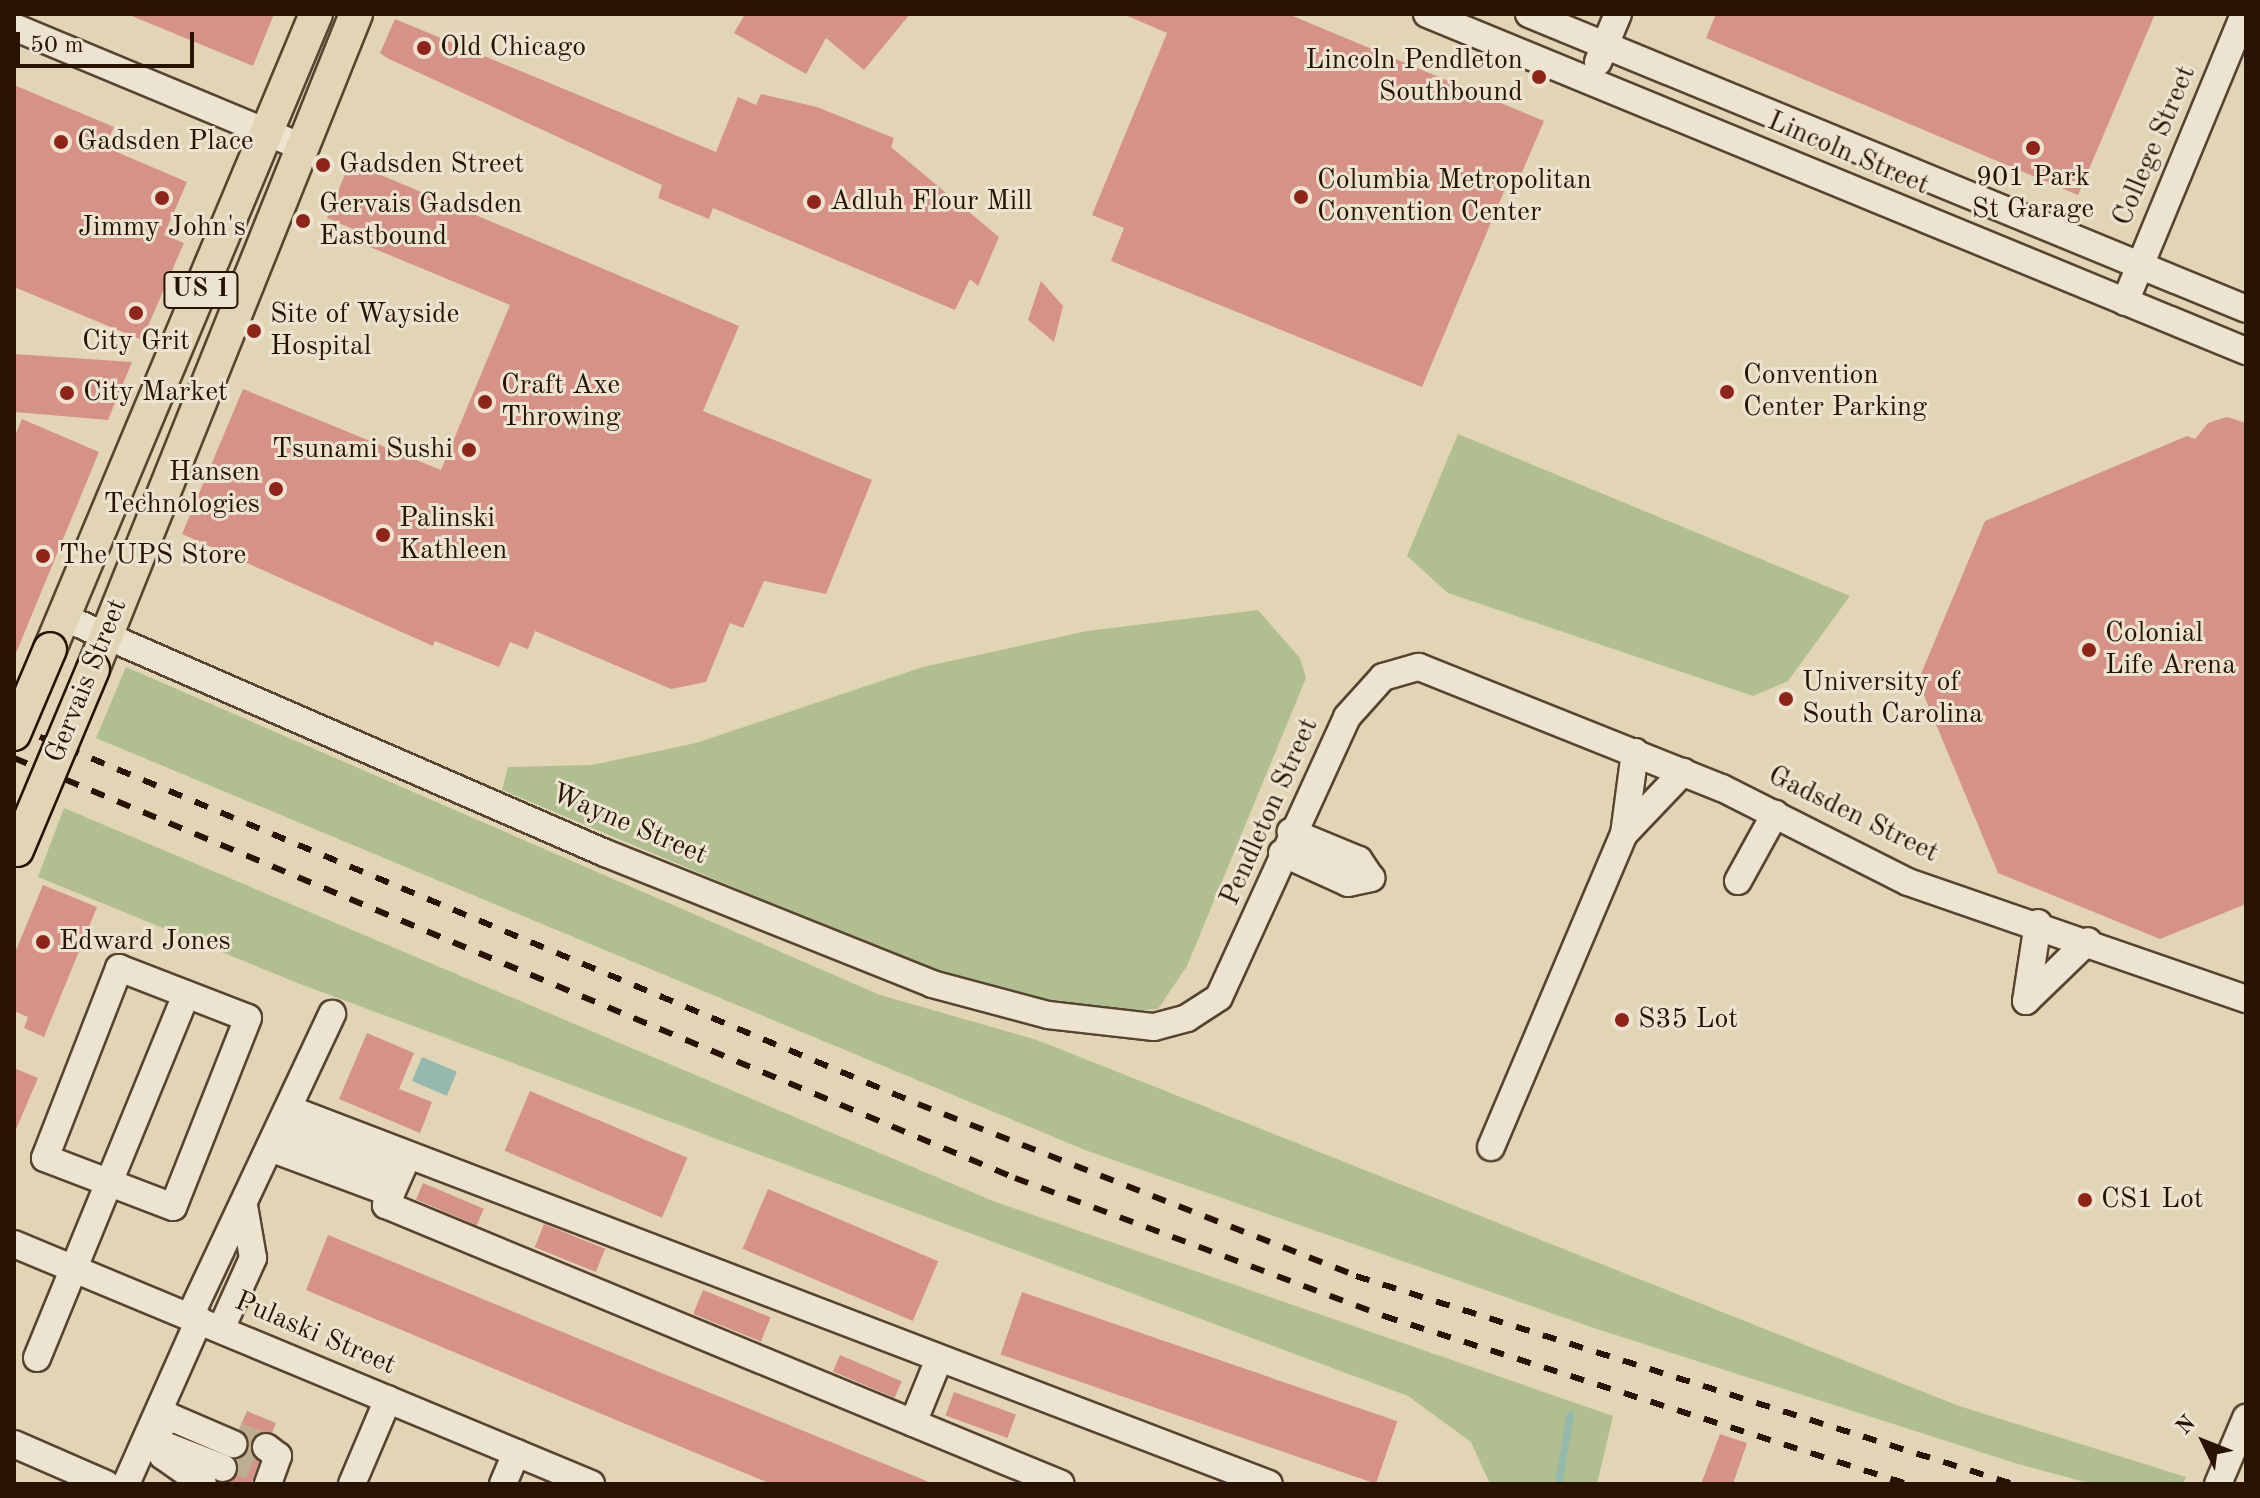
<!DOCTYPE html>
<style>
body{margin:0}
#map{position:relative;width:2260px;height:1498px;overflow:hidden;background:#e2d5b6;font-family:"Old Standard TT",serif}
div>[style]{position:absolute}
.green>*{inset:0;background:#b0be90}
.water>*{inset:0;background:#95b8af;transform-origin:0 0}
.stream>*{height:7px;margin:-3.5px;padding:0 3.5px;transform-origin:3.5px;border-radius:3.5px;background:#95b8af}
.building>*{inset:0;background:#d79287;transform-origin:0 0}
.minor-tunnel>*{height:26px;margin-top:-13px;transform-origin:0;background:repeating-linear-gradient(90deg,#bdae92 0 26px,transparent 0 39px)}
.roads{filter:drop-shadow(2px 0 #564430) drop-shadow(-2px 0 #564430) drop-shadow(0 2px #564430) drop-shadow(0 -2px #564430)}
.minor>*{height:26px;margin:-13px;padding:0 13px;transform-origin:13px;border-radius:13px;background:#ece4d0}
.major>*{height:32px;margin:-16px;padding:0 16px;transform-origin:16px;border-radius:16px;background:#e2d5b6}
.rail>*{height:6px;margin-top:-3px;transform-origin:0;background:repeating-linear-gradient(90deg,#281303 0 14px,transparent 0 28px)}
.bridges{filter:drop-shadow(2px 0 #281303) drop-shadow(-2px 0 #281303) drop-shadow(0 2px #281303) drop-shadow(0 -2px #281303)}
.major-bridge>*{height:32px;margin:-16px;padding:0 16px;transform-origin:16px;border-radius:16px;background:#e2d5b6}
.dots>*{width:22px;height:22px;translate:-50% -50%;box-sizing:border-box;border:4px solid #ece4d0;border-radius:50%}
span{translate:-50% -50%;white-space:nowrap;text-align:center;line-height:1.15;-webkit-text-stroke:6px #ece4d0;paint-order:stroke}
.shield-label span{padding:2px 6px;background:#ece4d0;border:2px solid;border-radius:6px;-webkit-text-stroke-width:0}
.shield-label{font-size:26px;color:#281303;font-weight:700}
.poi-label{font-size:28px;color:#281303}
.left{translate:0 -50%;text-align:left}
.right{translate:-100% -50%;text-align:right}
.street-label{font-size:28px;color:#281303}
.frame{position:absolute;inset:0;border:16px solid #281303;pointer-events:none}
.north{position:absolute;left:2164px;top:1402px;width:80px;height:80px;-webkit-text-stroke:6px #ece4d0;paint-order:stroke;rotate:313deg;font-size:22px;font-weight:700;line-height:32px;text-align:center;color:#281303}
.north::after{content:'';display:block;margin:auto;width:28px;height:36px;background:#281303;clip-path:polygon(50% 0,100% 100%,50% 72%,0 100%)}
.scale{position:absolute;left:16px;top:32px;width:178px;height:36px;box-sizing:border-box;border:4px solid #281303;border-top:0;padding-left:10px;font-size:24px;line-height:28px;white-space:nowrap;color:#281303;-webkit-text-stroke:6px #ece4d0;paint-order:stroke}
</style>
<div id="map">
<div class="green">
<div style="clip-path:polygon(1458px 434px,1850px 596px,1788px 681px,1753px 696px,1448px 593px,1407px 556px)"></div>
<div style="clip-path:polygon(1258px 610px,1300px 658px,1306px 678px,1187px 966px,1158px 1009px,1086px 1014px,959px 982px,502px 790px,508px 767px,592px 765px,696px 743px,923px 667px,1087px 631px)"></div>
<div style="clip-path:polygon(126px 667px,880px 995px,1037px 1040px,1959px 1406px,2186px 1477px,2183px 1484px,2092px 1484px,2015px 1463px,1594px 1328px,1085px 1150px,96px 738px)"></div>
<div style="clip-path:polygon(64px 808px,993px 1201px,1613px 1416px,1597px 1484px,1490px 1484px,1471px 1442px,1408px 1396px,295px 982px,38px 877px)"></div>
</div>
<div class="water">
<div style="left:422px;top:1057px;width:38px;height:26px;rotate:23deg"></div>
</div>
<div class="stream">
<div style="left:1558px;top:1484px;width:71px;rotate:-80.3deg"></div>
</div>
<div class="building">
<div style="clip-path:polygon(127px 14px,274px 14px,253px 66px)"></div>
<div style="clip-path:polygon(745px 14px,910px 14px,864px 70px,826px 38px,806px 74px,734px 33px)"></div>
<div style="clip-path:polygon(1123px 14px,1288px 14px,1544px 121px,1519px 179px,1511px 175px,1422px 387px,1111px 261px,1124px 228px,1092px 215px,1167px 33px)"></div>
<div style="clip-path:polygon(1716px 14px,2155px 14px,2078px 195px,1706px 38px)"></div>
<div style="clip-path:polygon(395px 19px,716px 152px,738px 97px,756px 105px,761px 94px,817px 107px,894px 138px,891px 147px,999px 237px,978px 286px,970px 279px,955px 310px,713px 208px,709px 219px,658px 198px,662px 185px,387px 58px,380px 53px)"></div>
<div style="clip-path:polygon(14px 85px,114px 127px,105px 147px,187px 182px,164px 235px,184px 243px,142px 340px,14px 287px)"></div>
<div style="clip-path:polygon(350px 162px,739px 326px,703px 411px,872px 480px,826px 594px,764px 581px,743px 628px,730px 623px,706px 682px,671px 689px,535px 631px,528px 649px,510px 642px,499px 667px,435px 641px,433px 646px,182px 534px,243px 389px,441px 470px,510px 305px,358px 242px,362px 233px,327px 218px)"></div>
<div style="clip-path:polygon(1041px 281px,1063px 306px,1054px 342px,1028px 320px)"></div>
<div style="clip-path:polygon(14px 354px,132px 362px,108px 420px,14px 412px)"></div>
<div style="clip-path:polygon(2227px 417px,2246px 423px,2246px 904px,2160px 939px,1998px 873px,1918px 681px,1985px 521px,2187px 436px,2195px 439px,2208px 423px)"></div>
<div style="clip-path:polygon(22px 419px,99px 452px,14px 658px,14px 438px)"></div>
<div style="clip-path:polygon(43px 885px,97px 907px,44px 1037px,24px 1028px,28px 1017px,14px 1011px,14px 955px)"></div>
<div style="clip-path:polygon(367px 1033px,414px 1053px,399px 1089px,432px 1102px,420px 1133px,339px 1099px)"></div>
<div style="clip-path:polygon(14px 1068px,38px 1078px,14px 1134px)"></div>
<div style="left:530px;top:1091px;width:171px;height:65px;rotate:23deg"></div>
<div style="left:423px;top:1183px;width:66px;height:18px;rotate:23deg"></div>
<div style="left:768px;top:1189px;width:185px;height:65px;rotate:23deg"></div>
<div style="left:544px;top:1224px;width:66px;height:25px;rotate:22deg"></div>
<div style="clip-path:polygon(328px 1235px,664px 1374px,934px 1484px,771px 1484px,616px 1420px,306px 1290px)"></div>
<div style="left:703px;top:1290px;width:73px;height:26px;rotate:22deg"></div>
<div style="left:1022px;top:1292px;width:397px;height:66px;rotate:19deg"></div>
<div style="left:840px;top:1355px;width:67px;height:18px;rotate:23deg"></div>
<div style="left:954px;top:1392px;width:66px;height:25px;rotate:20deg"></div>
<div style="clip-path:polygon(247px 1411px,276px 1423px,272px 1433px,253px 1438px,259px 1462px,251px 1484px,238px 1484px,231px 1481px,236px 1459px,248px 1450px,239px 1429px)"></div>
<div style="clip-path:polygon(1720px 1434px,1747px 1443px,1733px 1484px,1701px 1484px)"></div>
</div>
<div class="minor-tunnel">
<div style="left:237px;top:1435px;width:31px;rotate:22deg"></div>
<div style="left:227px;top:1457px;width:32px;rotate:22deg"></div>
</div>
<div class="roads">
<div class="minor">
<div style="left:1427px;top:14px;width:886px;rotate:22.37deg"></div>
<div style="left:1529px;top:14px;width:775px;rotate:22.36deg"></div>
<div style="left:14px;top:27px;width:312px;rotate:22.6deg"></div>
<div style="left:1598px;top:62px;width:52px;rotate:-67.4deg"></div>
<div style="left:2125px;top:302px;width:312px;rotate:-67.5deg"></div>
<div style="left:63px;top:617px;width:591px;rotate:23.53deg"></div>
<div style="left:605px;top:853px;width:352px;rotate:21.8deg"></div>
<div style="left:932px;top:984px;width:120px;rotate:15deg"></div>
<div style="left:1048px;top:1015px;width:107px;rotate:6.5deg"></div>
<div style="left:1154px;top:1027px;width:34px;rotate:-15deg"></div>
<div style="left:1187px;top:1018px;width:38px;rotate:-33deg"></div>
<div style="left:1219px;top:997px;width:308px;rotate:-65.4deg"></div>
<div style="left:1347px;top:717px;width:54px;rotate:-48deg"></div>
<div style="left:1383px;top:677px;width:37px;rotate:-16deg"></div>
<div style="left:1419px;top:667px;width:326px;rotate:21.8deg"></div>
<div style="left:1722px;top:788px;width:208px;rotate:26.8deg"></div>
<div style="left:1908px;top:882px;width:358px;rotate:19.1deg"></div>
<div style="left:1635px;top:752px;width:83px;rotate:97.6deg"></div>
<div style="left:1624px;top:834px;width:86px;rotate:-46.4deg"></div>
<div style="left:1282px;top:853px;width:72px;rotate:24.4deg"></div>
<div style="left:1348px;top:883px;width:24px;rotate:-12deg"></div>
<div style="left:1371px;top:878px;width:22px;rotate:-124deg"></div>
<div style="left:1359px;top:860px;width:74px;rotate:-157.6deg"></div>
<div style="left:1738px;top:881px;width:77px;rotate:-61.1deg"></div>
<div style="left:2038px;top:923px;width:79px;rotate:98.7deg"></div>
<div style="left:2026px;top:1001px;width:86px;rotate:-44.1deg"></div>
<div style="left:119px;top:968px;width:138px;rotate:21.2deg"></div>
<div style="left:248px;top:1018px;width:203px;rotate:111.6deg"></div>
<div style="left:173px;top:1207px;width:137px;rotate:-159.1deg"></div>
<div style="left:45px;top:1158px;width:204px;rotate:-68.7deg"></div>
<div style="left:289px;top:1109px;width:1049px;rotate:20.94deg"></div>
<div style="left:278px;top:1132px;width:128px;rotate:19.6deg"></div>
<div style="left:1491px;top:1147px;width:340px;rotate:-67deg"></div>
<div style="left:270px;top:1148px;width:129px;rotate:20.4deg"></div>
<div style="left:408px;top:1155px;width:55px;rotate:113.7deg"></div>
<div style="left:386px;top:1205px;width:730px;rotate:22.46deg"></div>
<div style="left:14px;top:1244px;width:625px;rotate:22.58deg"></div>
<div style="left:190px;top:1316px;width:334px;rotate:-64.8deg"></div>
<div style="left:221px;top:1329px;width:78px;rotate:-65.7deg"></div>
<div style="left:253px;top:1258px;width:53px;rotate:-99.8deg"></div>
<div style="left:37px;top:1358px;width:393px;rotate:-67.7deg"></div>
<div style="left:913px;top:1423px;width:69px;rotate:-67.9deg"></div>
<div style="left:14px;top:1444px;width:100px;rotate:23.5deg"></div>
<div style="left:167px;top:1446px;width:60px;rotate:21.4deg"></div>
<div style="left:266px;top:1447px;width:15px;rotate:37deg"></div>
<div style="left:278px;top:1456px;width:30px;rotate:110deg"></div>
<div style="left:126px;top:1484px;width:180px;rotate:-66deg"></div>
<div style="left:203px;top:1484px;width:49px;rotate:-145deg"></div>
<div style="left:163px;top:1456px;width:27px;rotate:-100deg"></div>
<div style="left:158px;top:1429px;width:17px;rotate:-45deg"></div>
<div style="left:170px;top:1417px;width:69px;rotate:23.2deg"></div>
<div style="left:352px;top:1484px;width:92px;rotate:-67deg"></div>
<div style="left:503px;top:1484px;width:34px;rotate:-67deg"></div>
<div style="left:2218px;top:1484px;width:72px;rotate:-67deg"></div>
</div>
<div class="major">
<div style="left:50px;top:649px;width:688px;rotate:-67.27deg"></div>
<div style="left:93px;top:669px;width:706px;rotate:-68.12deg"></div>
</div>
</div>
<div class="rail">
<div style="left:14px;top:726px;width:980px;rotate:22.69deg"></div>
<div style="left:918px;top:1104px;width:471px;rotate:21.4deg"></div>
<div style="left:1356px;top:1276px;width:689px;rotate:17.57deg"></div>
<div style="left:14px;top:758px;width:1086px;rotate:22.76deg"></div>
<div style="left:1015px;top:1178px;width:394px;rotate:20.5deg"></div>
<div style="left:1384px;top:1316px;width:549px;rotate:17.81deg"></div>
</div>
<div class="bridges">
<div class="major-bridge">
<div style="left:14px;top:734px;width:92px;rotate:-67deg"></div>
<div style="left:17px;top:850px;width:196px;rotate:-67.2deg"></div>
</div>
</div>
<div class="dots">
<div style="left:424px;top:48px;background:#8f2418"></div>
<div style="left:1539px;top:77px;background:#8f2418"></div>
<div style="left:61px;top:142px;background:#8f2418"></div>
<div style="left:2033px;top:148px;background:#8f2418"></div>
<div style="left:323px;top:165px;background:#8f2418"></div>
<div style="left:1301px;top:197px;background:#8f2418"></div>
<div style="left:162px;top:198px;background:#8f2418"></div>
<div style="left:814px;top:202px;background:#8f2418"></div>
<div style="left:303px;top:221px;background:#8f2418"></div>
<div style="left:136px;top:313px;background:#8f2418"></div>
<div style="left:254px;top:331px;background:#8f2418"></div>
<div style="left:1727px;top:392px;background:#8f2418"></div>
<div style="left:67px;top:393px;background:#8f2418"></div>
<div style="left:485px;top:402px;background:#8f2418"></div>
<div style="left:469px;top:450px;background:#8f2418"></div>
<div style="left:276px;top:489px;background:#8f2418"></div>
<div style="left:383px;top:535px;background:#8f2418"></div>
<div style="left:43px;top:556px;background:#8f2418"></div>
<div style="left:2089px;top:650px;background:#8f2418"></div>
<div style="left:1786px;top:699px;background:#8f2418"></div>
<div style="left:43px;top:942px;background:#8f2418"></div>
<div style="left:1622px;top:1020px;background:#8f2418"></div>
<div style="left:2085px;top:1200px;background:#8f2418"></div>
</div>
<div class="shield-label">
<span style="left:201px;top:290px">US 1</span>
</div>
<div class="poi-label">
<span class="left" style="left:440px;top:48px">Old Chicago</span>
<span class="right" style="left:1523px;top:77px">Lincoln Pendleton<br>Southbound</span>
<span class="left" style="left:77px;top:142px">Gadsden Place</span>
<span class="left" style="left:339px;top:165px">Gadsden Street</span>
<span style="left:2033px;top:194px">901 Park<br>St Garage</span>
<span class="left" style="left:1317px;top:197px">Columbia Metropolitan<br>Convention Center</span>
<span class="left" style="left:830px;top:202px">Adluh Flour Mill</span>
<span class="left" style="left:319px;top:221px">Gervais Gadsden<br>Eastbound</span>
<span style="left:162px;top:228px">Jimmy John's</span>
<span class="left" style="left:270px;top:331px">Site of Wayside<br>Hospital</span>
<span style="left:136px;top:342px">City Grit</span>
<span class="left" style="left:1743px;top:392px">Convention<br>Center Parking</span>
<span class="left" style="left:501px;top:402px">Craft Axe<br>Throwing</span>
<span class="left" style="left:83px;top:393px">City Market</span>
<span class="right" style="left:453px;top:450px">Tsunami Sushi</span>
<span class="right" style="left:260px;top:489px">Hansen<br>Technologies</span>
<span class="left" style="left:399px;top:535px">Palinski<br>Kathleen</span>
<span class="left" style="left:59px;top:556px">The UPS Store</span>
<span class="left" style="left:2105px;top:650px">Colonial<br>Life Arena</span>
<span class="left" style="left:1802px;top:699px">University of<br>South Carolina</span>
<span class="left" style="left:59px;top:942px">Edward Jones</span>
<span class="left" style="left:1638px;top:1020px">S35 Lot</span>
<span class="left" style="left:2101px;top:1200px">CS1 Lot</span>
</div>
<div class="street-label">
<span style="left:2155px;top:146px;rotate:-67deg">College Street</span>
<span style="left:1848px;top:154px;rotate:23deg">Lincoln Street</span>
<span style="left:87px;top:681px;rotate:-68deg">Gervais Street</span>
<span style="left:1270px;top:812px;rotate:-66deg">Pendleton Street</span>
<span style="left:1853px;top:815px;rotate:26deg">Gadsden Street</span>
<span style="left:629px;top:825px;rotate:23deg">Wayne Street</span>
<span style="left:315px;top:1334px;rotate:23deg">Pulaski Street</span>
</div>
<div class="frame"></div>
<div class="north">N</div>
<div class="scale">50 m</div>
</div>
